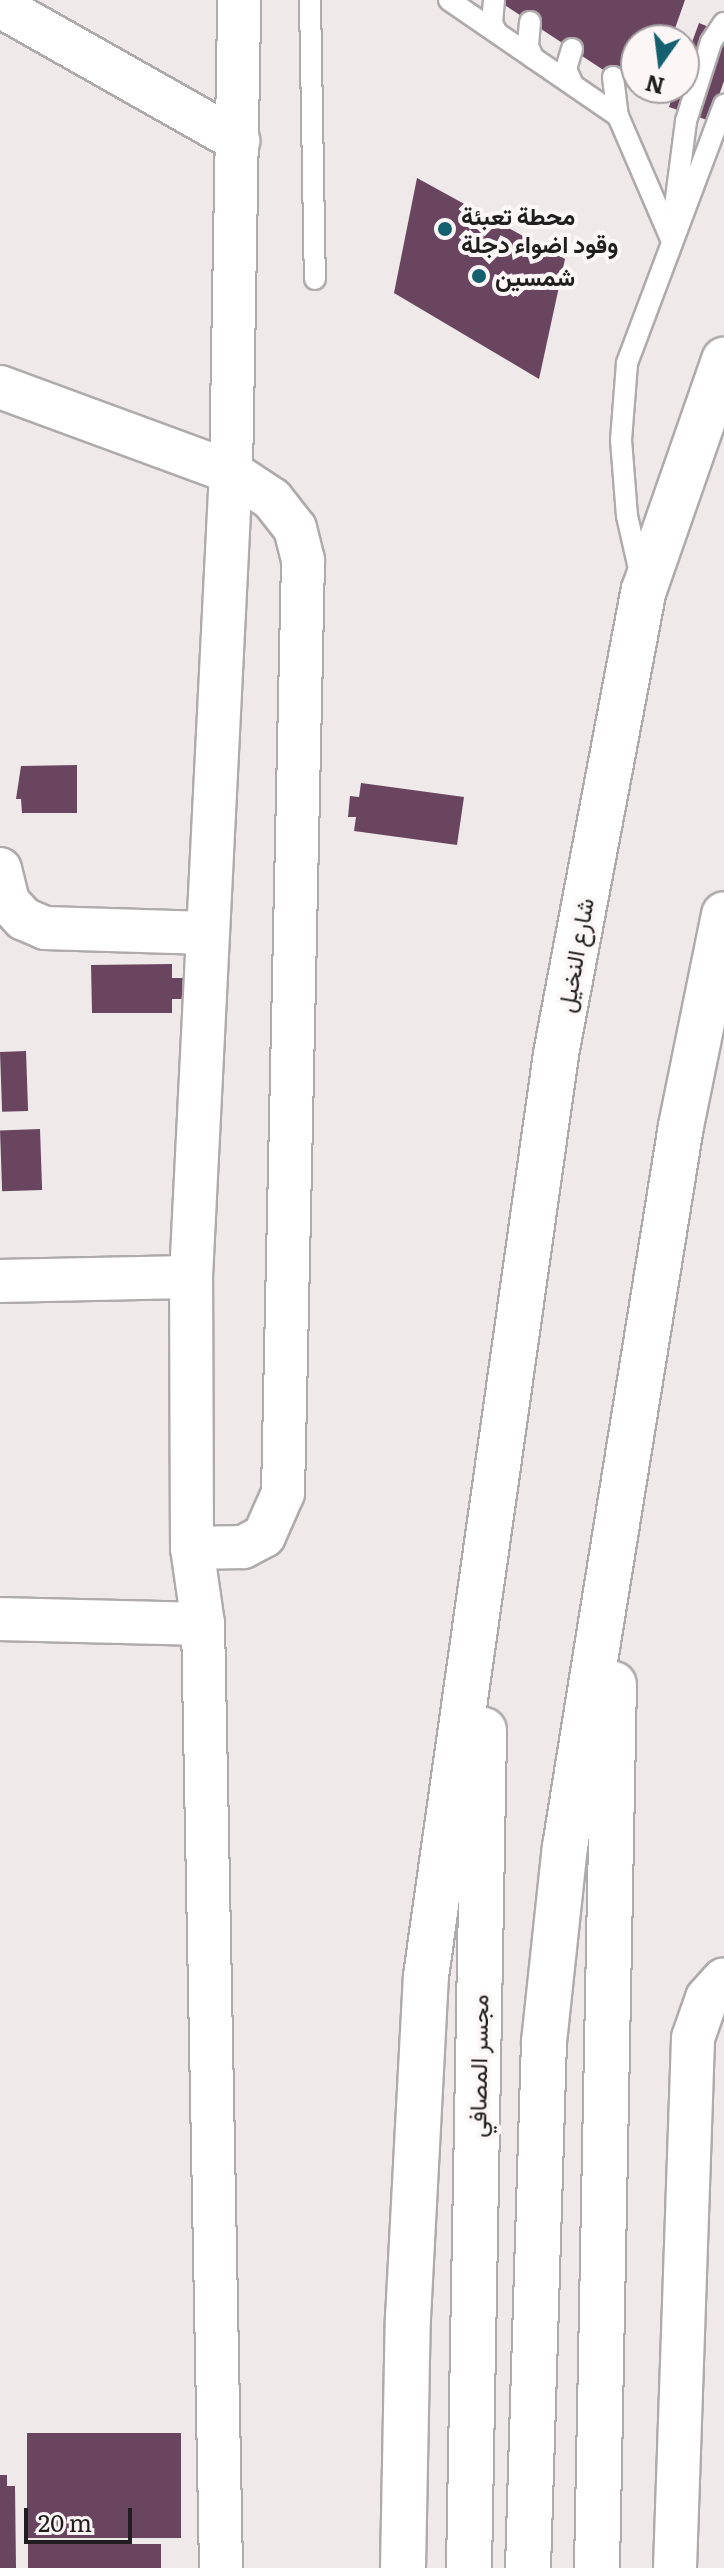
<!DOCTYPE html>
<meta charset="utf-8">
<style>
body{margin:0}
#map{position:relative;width:724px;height:2568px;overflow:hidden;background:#efe9ea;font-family:Literata,Vazirmatn,serif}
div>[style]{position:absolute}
.building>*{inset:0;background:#69455f;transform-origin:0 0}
.roads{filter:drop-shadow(2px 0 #afaaab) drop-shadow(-2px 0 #afaaab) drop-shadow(0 2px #afaaab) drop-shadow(0 -2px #afaaab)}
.service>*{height:20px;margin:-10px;padding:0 10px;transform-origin:10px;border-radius:10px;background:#fff}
.minor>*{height:42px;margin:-21px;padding:0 21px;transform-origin:21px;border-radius:21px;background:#fff}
.trunk>*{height:44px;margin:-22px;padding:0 22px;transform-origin:22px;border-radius:22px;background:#fff}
.dots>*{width:22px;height:22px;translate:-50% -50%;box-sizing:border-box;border:4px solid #fcf6f7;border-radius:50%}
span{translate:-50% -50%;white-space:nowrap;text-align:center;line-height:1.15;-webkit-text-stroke:8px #fcf6f7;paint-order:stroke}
.poi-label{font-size:24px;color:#1f1d1d;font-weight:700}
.left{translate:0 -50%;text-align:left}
.street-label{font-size:24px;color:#1f1d1d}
.north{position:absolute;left:620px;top:24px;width:80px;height:80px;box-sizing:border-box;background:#fcf6f7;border:2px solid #a49fa0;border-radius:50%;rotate:194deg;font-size:22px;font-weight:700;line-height:32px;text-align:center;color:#1f1d1d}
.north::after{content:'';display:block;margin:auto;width:28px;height:36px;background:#15606e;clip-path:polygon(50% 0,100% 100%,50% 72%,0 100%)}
.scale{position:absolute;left:24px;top:2508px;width:108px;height:36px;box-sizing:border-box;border:4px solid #1f1d1d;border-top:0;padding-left:10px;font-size:24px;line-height:28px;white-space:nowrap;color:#1f1d1d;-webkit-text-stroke:6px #fcf6f7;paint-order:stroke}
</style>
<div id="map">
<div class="building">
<div style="clip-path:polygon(497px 0,685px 0,671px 40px,636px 40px,636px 88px,653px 88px,649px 100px)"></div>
<div style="clip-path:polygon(699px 23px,724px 33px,724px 81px,710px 121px,669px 107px,675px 88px,684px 88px,684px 64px)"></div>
<div style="clip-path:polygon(417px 178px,565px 259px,539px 379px,394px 293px)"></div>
<div style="clip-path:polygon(77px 765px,77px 813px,22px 813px,21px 799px,16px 799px,21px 766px)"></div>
<div style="clip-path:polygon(361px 783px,464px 797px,457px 845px,354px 831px,356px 817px,348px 817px,350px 796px,359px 797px)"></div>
<div style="clip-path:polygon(172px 964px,172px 978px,183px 978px,183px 999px,172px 999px,172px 1013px,92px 1013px,91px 965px)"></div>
<div style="left:26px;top:1051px;width:60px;height:26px;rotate:88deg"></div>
<div style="left:40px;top:1129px;width:61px;height:40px;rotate:88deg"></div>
<div style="left:181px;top:2433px;width:105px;height:154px;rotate:90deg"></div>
<div style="clip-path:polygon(0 2475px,7px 2475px,7px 2486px,15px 2486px,16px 2568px,0 2568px)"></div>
<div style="left:28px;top:2544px;width:133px;height:24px"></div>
</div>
<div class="roads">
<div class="service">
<div style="left:310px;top:0;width:279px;rotate:89deg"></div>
<div style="left:449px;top:0;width:205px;rotate:34.5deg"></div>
<div style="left:618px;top:116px;width:134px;rotate:66.7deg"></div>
<div style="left:494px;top:0;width:23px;rotate:95deg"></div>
<div style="left:492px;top:23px;width:11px;rotate:63deg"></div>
<div style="left:530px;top:22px;width:24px;rotate:95deg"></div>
<div style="left:528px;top:46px;width:13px;rotate:67deg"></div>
<div style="left:572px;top:49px;width:21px;rotate:107deg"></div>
<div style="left:566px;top:69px;width:17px;rotate:66deg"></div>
<div style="left:613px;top:77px;width:39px;rotate:83deg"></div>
<div style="left:675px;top:206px;width:86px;rotate:-82.6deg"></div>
<div style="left:686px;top:121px;width:83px;rotate:-72.4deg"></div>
<div style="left:711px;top:42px;width:23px;rotate:-56deg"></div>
<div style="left:640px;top:573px;width:58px;rotate:-102.8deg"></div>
<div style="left:627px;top:516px;width:76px;rotate:-94.5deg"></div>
<div style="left:621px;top:440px;width:77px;rotate:-85.5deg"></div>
<div style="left:627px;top:363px;width:276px;rotate:-69.4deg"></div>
</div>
<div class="minor">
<div style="left:0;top:6px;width:274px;rotate:29.5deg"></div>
<div style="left:0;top:387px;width:246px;rotate:20.2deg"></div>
<div style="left:231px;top:472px;width:49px;rotate:33.4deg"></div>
<div style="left:272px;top:499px;width:37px;rotate:52deg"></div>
<div style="left:295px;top:528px;width:34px;rotate:76deg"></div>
<div style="left:303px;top:561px;width:932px;rotate:91.23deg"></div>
<div style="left:283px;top:1493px;width:47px;rotate:113.8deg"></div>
<div style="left:264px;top:1536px;width:24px;rotate:152deg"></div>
<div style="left:243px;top:1547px;width:51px;rotate:178.9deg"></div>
<div style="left:0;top:869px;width:34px;rotate:76deg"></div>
<div style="left:8px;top:902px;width:23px;rotate:47deg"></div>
<div style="left:24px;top:919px;width:23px;rotate:23deg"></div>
<div style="left:45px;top:928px;width:162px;rotate:1.8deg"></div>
<div style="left:0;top:1281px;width:191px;rotate:-1.2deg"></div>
<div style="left:0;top:1619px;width:203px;rotate:1.4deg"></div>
<div style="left:221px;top:2568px;width:944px;rotate:-91.09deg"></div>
<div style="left:203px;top:1624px;width:77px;rotate:-98.2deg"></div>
<div style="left:192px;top:1548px;width:271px;rotate:-90.2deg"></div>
<div style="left:191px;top:1277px;width:806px;rotate:-87.16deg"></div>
<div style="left:231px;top:472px;width:472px;rotate:-89deg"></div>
<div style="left:675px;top:2568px;width:530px;rotate:-88.05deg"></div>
<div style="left:693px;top:2038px;width:42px;rotate:-70.7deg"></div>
<div style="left:707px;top:1998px;width:25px;rotate:-48deg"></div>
</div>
<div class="trunk">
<div style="left:403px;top:2568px;width:250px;rotate:-88.9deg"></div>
<div style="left:408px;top:2318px;width:342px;rotate:-87deg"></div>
<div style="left:426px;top:1976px;width:931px;rotate:-81.97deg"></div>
<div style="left:556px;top:1054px;width:472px;rotate:-79.3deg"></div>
<div style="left:644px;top:590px;width:244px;rotate:-70.8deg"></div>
<div style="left:469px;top:2568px;width:838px;rotate:-88.97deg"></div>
<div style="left:528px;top:2568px;width:526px;rotate:-88.26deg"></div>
<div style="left:544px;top:2042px;width:196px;rotate:-83.9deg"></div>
<div style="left:565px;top:1847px;width:730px;rotate:-80.86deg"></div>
<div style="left:681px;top:1126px;width:216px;rotate:-78.5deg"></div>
<div style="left:597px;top:2568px;width:884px;rotate:-88.9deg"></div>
</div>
</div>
<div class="dots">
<div style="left:445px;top:229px;background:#15606e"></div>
<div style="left:479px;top:276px;background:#15606e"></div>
</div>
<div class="poi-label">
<span class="left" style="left:461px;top:229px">محطة تعبئة<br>وقود اضواء دجلة</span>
<span class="left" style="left:495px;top:276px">شمسين</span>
</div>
<div class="street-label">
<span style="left:574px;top:955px;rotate:-80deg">شارع النخيل</span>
<span style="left:477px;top:2066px;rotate:-89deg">مجسر المصافي</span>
</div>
<div class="north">N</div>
<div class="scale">20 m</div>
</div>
